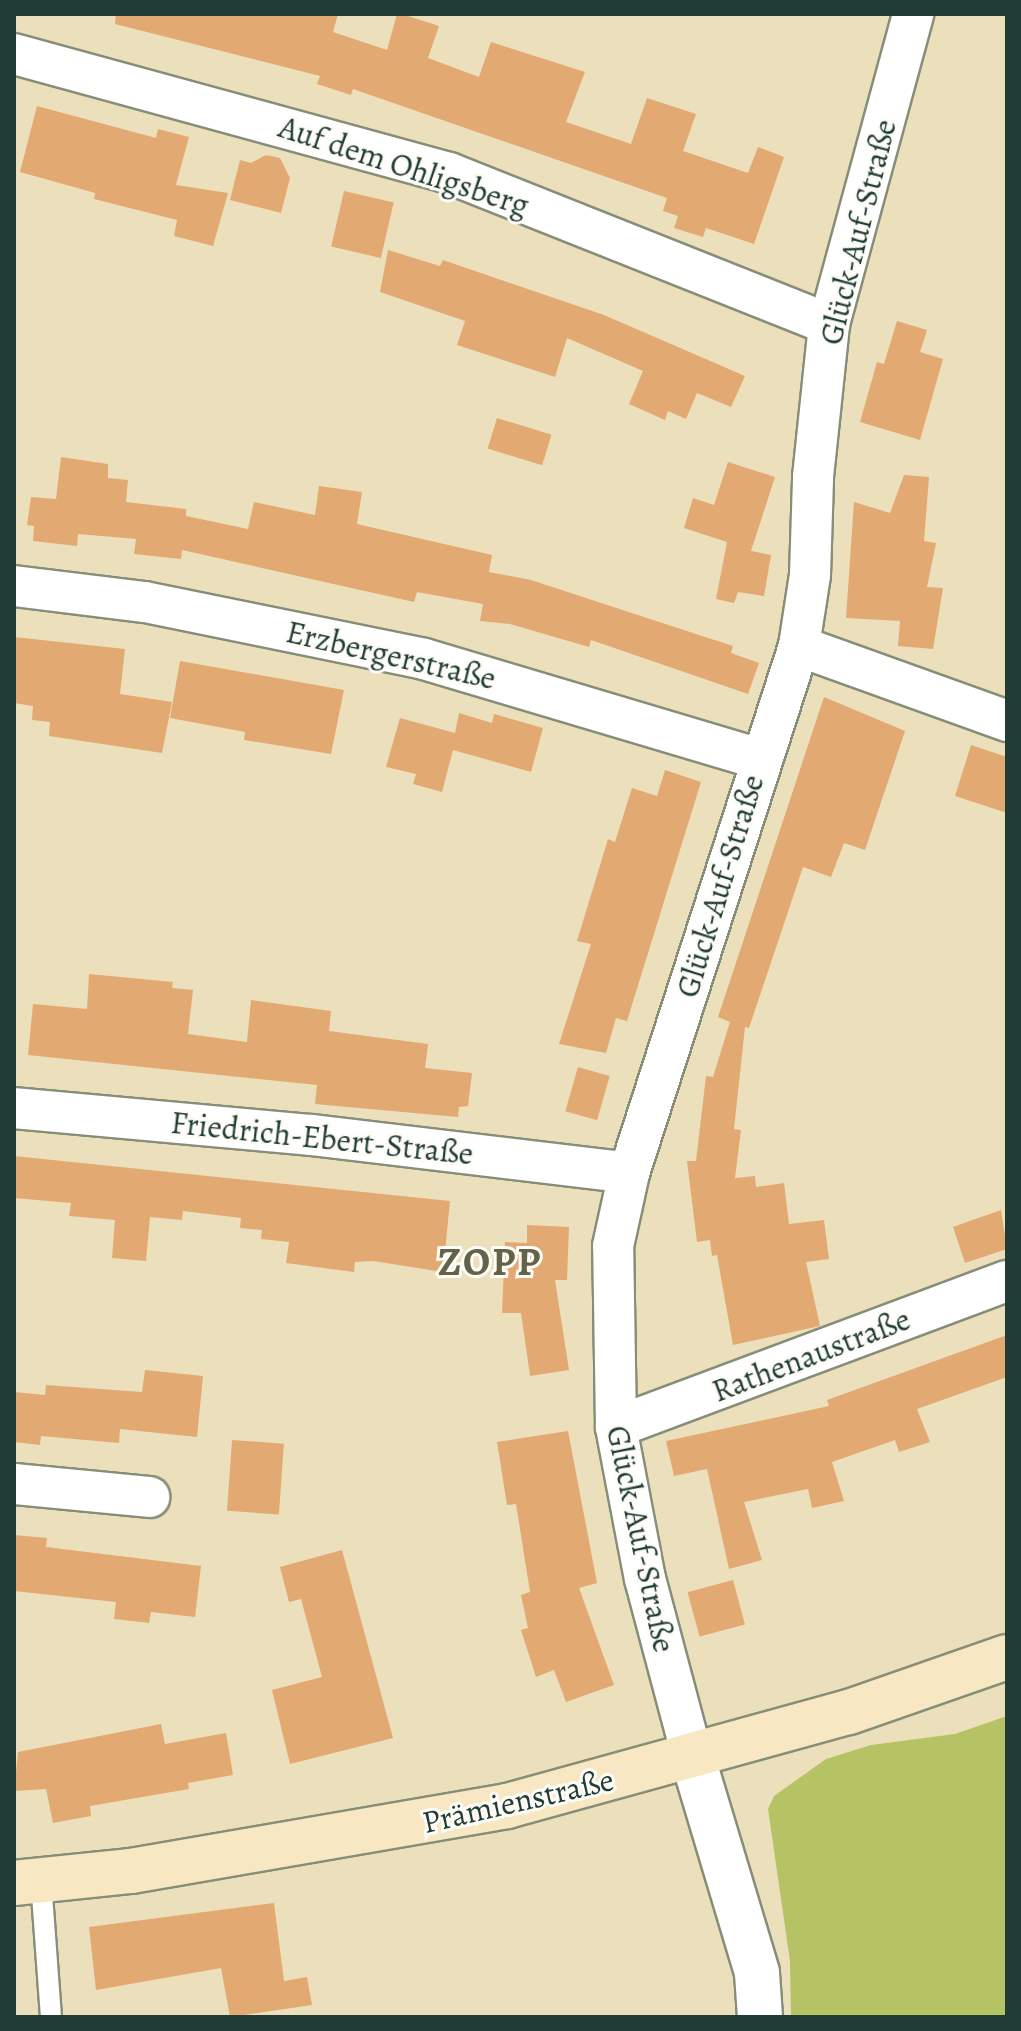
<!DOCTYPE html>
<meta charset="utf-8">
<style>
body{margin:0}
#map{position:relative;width:1021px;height:2031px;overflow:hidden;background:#ecdfbc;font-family:Alegreya,serif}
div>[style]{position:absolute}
.green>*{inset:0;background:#b5c365}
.building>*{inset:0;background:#e2aa72;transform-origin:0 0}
.roads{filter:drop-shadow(2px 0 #868e78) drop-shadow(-2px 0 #868e78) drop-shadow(0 2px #868e78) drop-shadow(0 -2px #868e78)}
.service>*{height:20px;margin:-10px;padding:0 10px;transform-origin:10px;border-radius:10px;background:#fff}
.minor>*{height:40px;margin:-20px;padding:0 20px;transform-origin:20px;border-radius:20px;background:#fff}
.tertiary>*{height:44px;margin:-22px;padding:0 22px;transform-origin:22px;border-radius:22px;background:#fff}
.secondary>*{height:44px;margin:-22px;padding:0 22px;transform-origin:22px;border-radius:22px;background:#f7e8c3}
span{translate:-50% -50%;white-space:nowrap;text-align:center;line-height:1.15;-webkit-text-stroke:6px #fdfcf7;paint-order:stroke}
.street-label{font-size:32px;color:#1f3d34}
.district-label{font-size:40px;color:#63634a;font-weight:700;letter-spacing:2px}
.frame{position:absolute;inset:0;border:16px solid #1f3d34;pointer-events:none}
</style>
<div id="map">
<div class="green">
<div style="clip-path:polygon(1007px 1716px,1007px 2017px,791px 2017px,790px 1961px,768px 1809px,774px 1796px,826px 1759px,871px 1745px,955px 1734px)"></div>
</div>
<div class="building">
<div style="clip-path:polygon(116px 14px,338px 14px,333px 32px,387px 50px,397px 14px,402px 14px,439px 26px,428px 58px,479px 77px,491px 42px,585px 72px,566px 122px,631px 144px,647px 98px,696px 114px,683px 151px,748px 173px,758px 147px,784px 157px,754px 244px,706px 228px,703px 237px,674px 228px,678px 216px,663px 211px,667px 198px,353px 89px,351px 95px,317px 84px,320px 76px,115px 24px)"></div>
<div style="clip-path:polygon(37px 106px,156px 138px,158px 129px,189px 137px,176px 185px,228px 193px,213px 246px,174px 236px,177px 220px,94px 199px,95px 193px,20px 172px)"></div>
<div style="clip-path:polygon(266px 155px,280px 158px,290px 178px,281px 213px,230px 200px,240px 160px,251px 163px)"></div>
<div style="left:344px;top:191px;width:51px;height:57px;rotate:13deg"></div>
<div style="clip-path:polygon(388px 250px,440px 266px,443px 260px,604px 315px,745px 376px,731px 407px,697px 393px,686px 419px,668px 411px,665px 420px,629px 404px,643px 371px,567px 338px,555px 377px,457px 345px,465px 321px,380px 292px)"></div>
<div style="clip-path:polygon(897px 321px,927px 330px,920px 352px,943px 359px,920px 440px,860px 422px,877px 362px,884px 364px)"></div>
<div style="left:497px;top:418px;width:57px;height:32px;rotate:17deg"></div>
<div style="clip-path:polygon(61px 457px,108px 464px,108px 478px,128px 480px,126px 502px,186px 509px,186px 516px,248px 529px,254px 502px,315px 515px,319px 486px,362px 492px,357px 524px,492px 555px,489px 572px,531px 580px,696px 634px,733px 646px,731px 653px,759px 663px,748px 694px,591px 640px,589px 647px,510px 624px,480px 621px,483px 604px,417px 592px,414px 602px,182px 550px,181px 559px,134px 554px,136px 539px,78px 534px,77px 546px,33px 541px,34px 526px,27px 525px,31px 497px,56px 499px)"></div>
<div style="clip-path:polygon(728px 462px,775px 477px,751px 551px,771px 555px,764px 596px,738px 592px,734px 603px,716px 599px,727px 542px,684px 528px,693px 498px,714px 505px)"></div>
<div style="clip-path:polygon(904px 475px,929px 477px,924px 541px,936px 543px,927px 587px,943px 588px,933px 649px,898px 646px,900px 621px,846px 618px,854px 502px,890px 513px)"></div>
<div style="clip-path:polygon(14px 637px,125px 649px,120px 694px,172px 702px,162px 753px,49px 736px,50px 722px,32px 720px,33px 706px,14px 703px)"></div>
<div style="clip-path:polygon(180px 661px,344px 690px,331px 754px,244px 740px,245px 732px,170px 718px)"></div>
<div style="clip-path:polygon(824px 697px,905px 731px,865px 850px,844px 843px,831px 877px,803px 867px,749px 1028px,745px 1027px,734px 1129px,741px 1130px,735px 1178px,755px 1176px,756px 1187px,784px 1183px,789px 1224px,824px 1220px,829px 1259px,806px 1262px,820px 1326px,733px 1345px,717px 1255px,712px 1256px,710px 1240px,697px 1242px,687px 1161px,696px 1161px,706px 1076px,713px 1077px,730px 1022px,718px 1017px)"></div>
<div style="clip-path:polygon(459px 713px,492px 723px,494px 714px,543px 728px,531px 772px,453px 750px,442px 792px,413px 784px,416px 774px,386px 767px,400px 718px,455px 733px)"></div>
<div style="clip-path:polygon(971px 745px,1007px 757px,1007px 813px,955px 796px)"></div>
<div style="clip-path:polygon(665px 770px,701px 782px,627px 1021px,616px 1018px,606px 1053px,559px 1044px,591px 944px,577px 941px,608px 839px,615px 842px,632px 788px,657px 796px)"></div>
<div style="clip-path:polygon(89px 974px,173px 982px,172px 988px,193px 990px,188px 1034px,247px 1042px,251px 1000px,331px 1011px,329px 1031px,428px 1044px,425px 1068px,472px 1073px,468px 1106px,459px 1107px,458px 1117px,315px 1104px,317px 1085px,28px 1055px,33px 1004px,87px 1009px)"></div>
<div style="left:578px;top:1067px;width:33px;height:46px;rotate:16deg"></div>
<div style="clip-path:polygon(14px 1156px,450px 1201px,443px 1272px,373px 1261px,355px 1262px,354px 1272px,286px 1263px,289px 1242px,261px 1239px,262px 1230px,240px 1228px,241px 1218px,183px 1211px,182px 1220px,150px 1217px,146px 1261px,112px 1258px,115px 1220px,69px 1216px,71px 1203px,14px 1198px)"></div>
<div style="clip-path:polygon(1001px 1210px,1007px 1249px,965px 1263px,953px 1227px)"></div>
<div style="clip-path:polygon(527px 1225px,569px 1227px,567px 1280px,555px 1280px,569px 1370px,530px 1376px,521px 1313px,502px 1313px,505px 1242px,527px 1243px)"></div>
<div style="clip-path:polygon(1007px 1335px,1007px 1377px,917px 1409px,930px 1442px,899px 1452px,895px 1440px,832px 1462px,844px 1501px,812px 1508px,808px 1489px,744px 1502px,762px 1560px,729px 1569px,707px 1469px,674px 1476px,666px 1441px,829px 1406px,827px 1400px)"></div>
<div style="clip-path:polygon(145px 1370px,203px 1376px,197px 1437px,120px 1429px,119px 1443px,41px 1436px,40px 1445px,14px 1442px,14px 1392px,45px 1395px,46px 1385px,142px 1392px)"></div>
<div style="clip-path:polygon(568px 1431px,597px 1583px,579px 1588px,614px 1685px,566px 1702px,554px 1670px,536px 1677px,521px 1630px,528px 1628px,521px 1595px,530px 1592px,516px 1504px,507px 1505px,497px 1442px)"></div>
<div style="left:232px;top:1440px;width:52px;height:71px;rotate:4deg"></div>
<div style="clip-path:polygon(14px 1535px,47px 1538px,46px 1547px,201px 1566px,195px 1617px,151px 1612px,149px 1623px,114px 1619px,116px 1602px,14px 1591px)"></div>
<div style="clip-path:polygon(342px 1550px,393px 1738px,290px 1764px,272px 1690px,322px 1677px,301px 1599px,289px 1602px,280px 1567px)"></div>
<div style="left:733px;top:1580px;width:46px;height:47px;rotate:75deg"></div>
<div style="clip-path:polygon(161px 1724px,165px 1744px,226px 1733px,233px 1775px,188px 1783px,189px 1789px,90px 1806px,91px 1816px,53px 1823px,46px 1789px,14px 1791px,18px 1752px)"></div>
<div style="clip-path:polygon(274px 1903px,284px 1981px,307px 1977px,312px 2005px,230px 2017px,221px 1968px,96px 1990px,89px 1927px)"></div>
</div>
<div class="roads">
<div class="service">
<div style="left:41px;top:1881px;width:136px;rotate:85.8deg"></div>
</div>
<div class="minor">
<div style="left:14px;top:54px;width:451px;rotate:15.3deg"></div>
<div style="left:449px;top:173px;width:409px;rotate:21.7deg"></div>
<div style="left:14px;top:586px;width:132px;rotate:7deg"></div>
<div style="left:145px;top:602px;width:285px;rotate:11.5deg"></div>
<div style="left:424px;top:659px;width:350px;rotate:16.6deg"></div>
<div style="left:799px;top:646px;width:221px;rotate:19.8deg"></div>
<div style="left:14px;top:1108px;width:299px;rotate:5.2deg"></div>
<div style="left:312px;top:1135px;width:319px;rotate:6.8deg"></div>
<div style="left:616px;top:1427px;width:417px;rotate:-20.5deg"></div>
<div style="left:14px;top:1484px;width:136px;rotate:5.5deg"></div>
<div style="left:693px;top:1759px;width:186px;rotate:-104.9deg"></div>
<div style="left:645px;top:1579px;width:155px;rotate:-100.8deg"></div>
<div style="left:616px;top:1427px;width:181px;rotate:-90.9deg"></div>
<div style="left:613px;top:1246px;width:75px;rotate:-77.6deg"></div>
<div style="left:629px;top:1173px;width:554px;rotate:-72.12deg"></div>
<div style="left:799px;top:646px;width:72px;rotate:-81.2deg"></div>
<div style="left:810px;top:575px;width:98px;rotate:-88.2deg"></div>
<div style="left:813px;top:477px;width:154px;rotate:-84deg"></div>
<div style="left:829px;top:324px;width:321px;rotate:-74.8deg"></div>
</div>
<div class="tertiary">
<div style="left:693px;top:1759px;width:223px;rotate:73.3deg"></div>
<div style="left:757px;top:1973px;width:44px;rotate:86.1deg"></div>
</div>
<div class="secondary">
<div style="left:14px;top:1883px;width:118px;rotate:-5.9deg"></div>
<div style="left:131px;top:1871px;width:382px;rotate:-9.8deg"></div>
<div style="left:507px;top:1806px;width:355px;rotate:-15.4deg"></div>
<div style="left:849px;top:1712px;width:167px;rotate:-19.2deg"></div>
</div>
</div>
<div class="street-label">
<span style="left:404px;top:166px;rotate:18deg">Auf dem Ohligsberg</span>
<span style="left:858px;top:232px;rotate:-76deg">Glück-Auf-Straße</span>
<span style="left:391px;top:655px;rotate:13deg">Erzbergerstraße</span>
<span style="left:720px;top:886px;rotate:-73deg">Glück-Auf-Straße</span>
<span style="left:322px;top:1138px;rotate:6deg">Friedrich-Ebert-Straße</span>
<span style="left:811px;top:1355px;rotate:-21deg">Rathenaustraße</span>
<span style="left:641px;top:1539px;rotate:78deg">Glück-Auf-Straße</span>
<span style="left:518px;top:1801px;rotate:-13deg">Prämienstraße</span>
</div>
<div class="district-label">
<span style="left:490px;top:1262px">ZOPP</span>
</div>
<div class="frame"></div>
</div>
